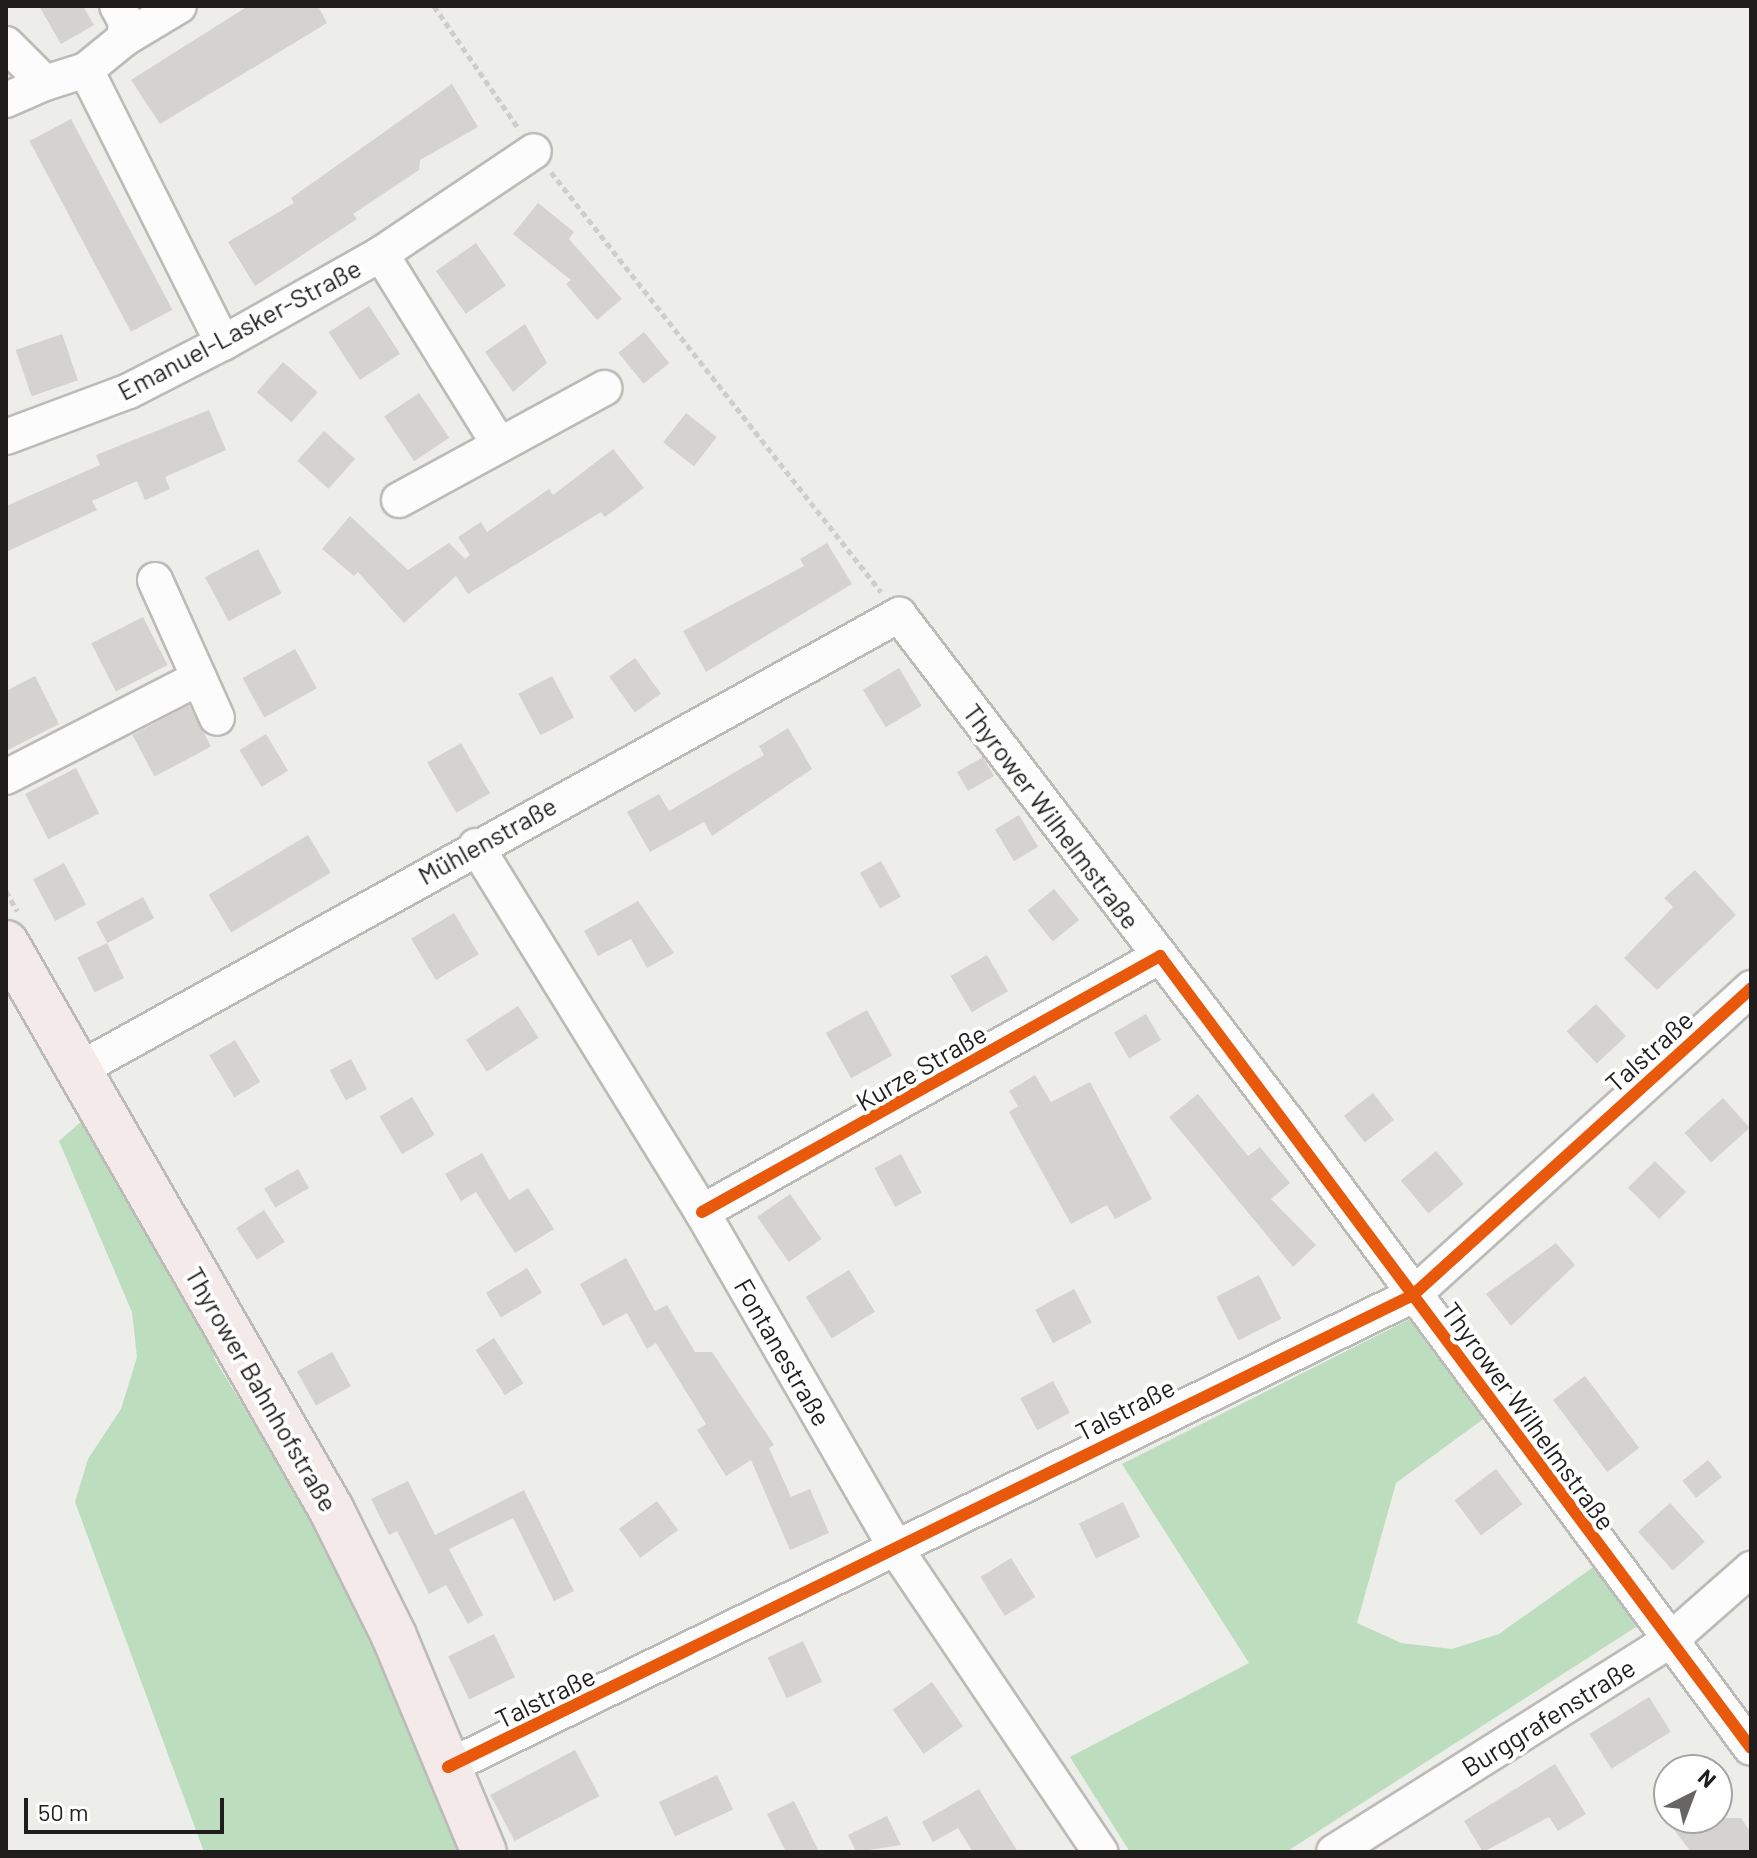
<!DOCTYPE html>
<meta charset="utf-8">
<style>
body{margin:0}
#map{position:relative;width:1757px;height:1858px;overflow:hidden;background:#edede9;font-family:Barlow,sans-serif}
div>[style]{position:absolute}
.forest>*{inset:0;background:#bcddbe}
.building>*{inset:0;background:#d4d3d0;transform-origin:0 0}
.path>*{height:5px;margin-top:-2.5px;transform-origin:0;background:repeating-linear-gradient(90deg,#cececd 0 6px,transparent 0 10px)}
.roads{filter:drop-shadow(2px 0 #bcbbb8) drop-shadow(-2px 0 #bcbbb8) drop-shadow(0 2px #bcbbb8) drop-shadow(0 -2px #bcbbb8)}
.minor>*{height:34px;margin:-17px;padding:0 17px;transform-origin:17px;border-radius:17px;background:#fcfcfc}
.major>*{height:44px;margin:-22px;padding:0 22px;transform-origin:22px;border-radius:22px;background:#f3eae9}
.cycleway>*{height:12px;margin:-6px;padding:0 6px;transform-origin:6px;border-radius:6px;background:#e8590c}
span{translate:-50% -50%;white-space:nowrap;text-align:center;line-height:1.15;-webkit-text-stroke:8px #fff;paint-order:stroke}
.street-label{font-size:26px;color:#1f1e1c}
.frame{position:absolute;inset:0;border:8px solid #1f1e1c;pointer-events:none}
.north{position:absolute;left:1653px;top:1754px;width:80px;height:80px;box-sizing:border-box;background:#fff;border:2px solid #a5a5a4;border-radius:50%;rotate:42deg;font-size:22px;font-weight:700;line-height:32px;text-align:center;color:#1f1e1c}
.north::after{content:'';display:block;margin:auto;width:28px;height:36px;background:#676664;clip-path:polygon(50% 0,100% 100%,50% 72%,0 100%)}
.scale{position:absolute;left:24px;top:1798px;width:200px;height:36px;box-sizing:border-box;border:4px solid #1f1e1c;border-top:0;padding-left:10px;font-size:24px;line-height:28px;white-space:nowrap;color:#1f1e1c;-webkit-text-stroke:6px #fff;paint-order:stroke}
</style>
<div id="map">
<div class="forest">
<div style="clip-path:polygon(90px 1114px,216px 1334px,214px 1358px,359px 1597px,470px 1852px,204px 1852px,75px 1502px,88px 1459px,121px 1409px,137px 1357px,132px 1312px,59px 1141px)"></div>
<div style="clip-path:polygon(1414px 1317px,1490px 1414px,1396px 1483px,1357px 1623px,1401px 1643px,1452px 1649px,1499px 1634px,1599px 1563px,1639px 1625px,1286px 1852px,1130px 1852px,1070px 1757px,1249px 1663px,1122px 1464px)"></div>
</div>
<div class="building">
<div style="clip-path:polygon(39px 6px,83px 6px,94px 25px,61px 44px)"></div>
<div style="clip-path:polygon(248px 6px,318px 6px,327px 23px,160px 124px,131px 80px)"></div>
<div style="clip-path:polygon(452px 84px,478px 127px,420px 160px,419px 170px,353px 214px,357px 219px,255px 286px,228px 242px,294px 203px,291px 198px)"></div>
<div style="left:71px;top:119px;width:216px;height:47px;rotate:62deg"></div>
<div style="clip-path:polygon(538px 203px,574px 232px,569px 239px,622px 299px,597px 320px,566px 284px,571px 280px,513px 234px)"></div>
<div style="left:476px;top:243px;width:52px;height:49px;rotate:55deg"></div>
<div style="left:369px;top:306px;width:57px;height:48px;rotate:57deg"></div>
<div style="clip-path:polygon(525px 324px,547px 363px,513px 392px,485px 352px)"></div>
<div style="left:644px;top:332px;width:40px;height:33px;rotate:51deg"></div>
<div style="left:62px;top:334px;width:49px;height:49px;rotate:71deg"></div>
<div style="left:283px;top:362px;width:46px;height:40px;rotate:41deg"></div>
<div style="left:419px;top:393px;width:54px;height:42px;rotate:56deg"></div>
<div style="clip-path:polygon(209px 410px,226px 450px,165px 477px,170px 489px,145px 500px,137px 481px,92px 501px,97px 510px,6px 552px,6px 506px,100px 465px,96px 455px)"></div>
<div style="left:686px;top:413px;width:39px;height:37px;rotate:38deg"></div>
<div style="left:324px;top:431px;width:42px;height:40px;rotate:42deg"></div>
<div style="clip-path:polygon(613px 449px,644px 488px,605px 517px,601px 512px,468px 594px,456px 576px,404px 623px,358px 572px,354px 576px,322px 549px,350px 516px,408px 570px,449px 543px,465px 559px,470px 555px,458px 537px,481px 522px,487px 532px,549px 489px,553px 495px)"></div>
<div style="clip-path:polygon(827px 543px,852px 584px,706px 672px,683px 631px,804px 566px,800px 559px)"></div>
<div style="left:258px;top:549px;width:50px;height:60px;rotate:62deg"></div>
<div style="left:143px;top:617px;width:54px;height:58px;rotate:63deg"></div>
<div style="left:295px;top:649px;width:45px;height:60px;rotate:61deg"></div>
<div style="left:635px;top:658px;width:44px;height:32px;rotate:54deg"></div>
<div style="left:899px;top:668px;width:44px;height:42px;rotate:59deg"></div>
<div style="clip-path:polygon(35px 676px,59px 724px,6px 751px,6px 691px)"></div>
<div style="left:552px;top:676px;width:47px;height:38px;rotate:62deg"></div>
<div style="left:189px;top:705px;width:47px;height:64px;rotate:62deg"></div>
<div style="clip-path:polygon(788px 728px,812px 769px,712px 836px,704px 822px,650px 852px,627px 812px,659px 794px,669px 811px,764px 755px,759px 746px)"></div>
<div style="left:266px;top:734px;width:43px;height:31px;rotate:59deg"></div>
<div style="left:461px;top:743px;width:58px;height:39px;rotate:60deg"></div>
<div style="left:983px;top:757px;width:22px;height:30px;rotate:60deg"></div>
<div style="left:76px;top:768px;width:51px;height:57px;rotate:63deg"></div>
<div style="left:1019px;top:815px;width:37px;height:28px;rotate:59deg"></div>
<div style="left:308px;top:835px;width:44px;height:116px;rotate:59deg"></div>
<div style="left:881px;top:861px;width:41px;height:24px;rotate:61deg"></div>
<div style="left:64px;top:863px;width:47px;height:35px;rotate:62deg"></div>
<div style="clip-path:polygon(1695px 870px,1736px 915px,1657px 990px,1624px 958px,1673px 907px,1664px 898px)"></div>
<div style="left:1054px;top:889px;width:40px;height:34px;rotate:51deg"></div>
<div style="left:143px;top:897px;width:24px;height:53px;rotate:62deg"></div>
<div style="clip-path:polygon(638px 901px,674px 953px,647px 968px,631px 939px,598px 956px,584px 931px)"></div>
<div style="left:454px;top:913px;width:48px;height:50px;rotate:59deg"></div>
<div style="left:107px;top:943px;width:39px;height:33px;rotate:64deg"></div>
<div style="left:987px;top:955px;width:42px;height:42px;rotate:60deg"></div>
<div style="left:1596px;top:1004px;width:44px;height:40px;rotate:47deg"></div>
<div style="left:518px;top:1006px;width:38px;height:62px;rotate:57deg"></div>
<div style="left:867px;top:1010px;width:52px;height:47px;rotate:61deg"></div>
<div style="left:1146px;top:1014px;width:30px;height:37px;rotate:60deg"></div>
<div style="left:235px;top:1040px;width:49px;height:30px;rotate:59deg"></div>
<div style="left:351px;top:1059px;width:34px;height:24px;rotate:62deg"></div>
<div style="clip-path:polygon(1035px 1075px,1051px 1102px,1090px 1082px,1152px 1199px,1115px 1219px,1107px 1205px,1071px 1224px,1009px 1112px,1018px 1106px,1009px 1091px)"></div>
<div style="left:1373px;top:1093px;width:34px;height:37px;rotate:52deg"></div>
<div style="clip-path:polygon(1198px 1094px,1248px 1156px,1260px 1147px,1290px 1183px,1271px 1199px,1316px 1245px,1293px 1267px,1169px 1117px)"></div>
<div style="left:412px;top:1097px;width:44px;height:38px;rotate:59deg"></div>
<div style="left:1723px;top:1098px;width:40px;height:52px;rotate:48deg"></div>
<div style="left:1436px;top:1151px;width:43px;height:46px;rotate:50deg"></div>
<div style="clip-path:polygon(482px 1153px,509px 1200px,528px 1188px,554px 1229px,515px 1253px,476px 1192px,461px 1201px,445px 1174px)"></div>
<div style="left:901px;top:1154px;width:44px;height:30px;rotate:62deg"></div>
<div style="left:1655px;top:1161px;width:44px;height:38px;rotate:45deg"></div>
<div style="left:298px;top:1169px;width:22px;height:39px;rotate:60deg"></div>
<div style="left:790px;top:1194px;width:55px;height:40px;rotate:55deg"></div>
<div style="left:264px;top:1210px;width:38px;height:33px;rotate:57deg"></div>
<div style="clip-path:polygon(1556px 1243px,1575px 1265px,1511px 1326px,1486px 1294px)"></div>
<div style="clip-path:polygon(626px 1258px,655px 1311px,667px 1305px,695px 1352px,712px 1352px,774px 1445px,769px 1448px,791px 1497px,810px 1489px,829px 1533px,790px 1550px,751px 1460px,726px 1476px,697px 1430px,706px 1424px,656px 1343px,647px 1349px,627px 1313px,603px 1326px,580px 1284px)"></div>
<div style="left:527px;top:1268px;width:29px;height:48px;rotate:59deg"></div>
<div style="left:849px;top:1270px;width:49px;height:51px;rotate:58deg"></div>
<div style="left:1259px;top:1275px;width:49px;height:48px;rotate:63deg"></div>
<div style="left:1074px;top:1289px;width:38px;height:44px;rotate:62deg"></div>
<div style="left:494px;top:1338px;width:54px;height:22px;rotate:57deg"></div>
<div style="left:332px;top:1352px;width:39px;height:40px;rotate:61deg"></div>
<div style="left:1585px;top:1376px;width:90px;height:40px;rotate:53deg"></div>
<div style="left:1053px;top:1381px;width:36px;height:37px;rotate:62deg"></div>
<div style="left:1708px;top:1460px;width:22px;height:33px;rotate:51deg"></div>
<div style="left:1496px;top:1469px;width:44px;height:52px;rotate:53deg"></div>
<div style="clip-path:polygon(408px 1481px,435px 1535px,524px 1490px,574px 1591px,554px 1601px,513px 1518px,449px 1549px,483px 1615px,468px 1624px,446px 1585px,429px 1594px,397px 1531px,389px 1535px,371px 1499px)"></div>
<div style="left:657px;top:1501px;width:36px;height:47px;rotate:54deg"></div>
<div style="left:1123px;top:1502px;width:39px;height:49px;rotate:64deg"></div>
<div style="left:1670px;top:1503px;width:52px;height:43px;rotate:48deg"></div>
<div style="left:1011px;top:1558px;width:46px;height:36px;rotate:58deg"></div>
<div style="left:494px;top:1634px;width:48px;height:51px;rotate:64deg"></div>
<div style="left:803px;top:1641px;width:45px;height:39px;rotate:65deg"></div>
<div style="left:932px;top:1682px;width:54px;height:48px;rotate:55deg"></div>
<div style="left:1649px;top:1697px;width:41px;height:70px;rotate:58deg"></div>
<div style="left:575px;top:1750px;width:52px;height:96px;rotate:62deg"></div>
<div style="clip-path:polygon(1555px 1764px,1586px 1814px,1558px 1831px,1549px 1817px,1483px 1852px,1464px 1821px)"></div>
<div style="left:717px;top:1775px;width:38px;height:64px;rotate:65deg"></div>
<div style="clip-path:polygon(979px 1789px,991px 1809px,1018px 1852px,973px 1852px,958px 1828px,933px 1842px,922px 1822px)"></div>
<div style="clip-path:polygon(794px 1801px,819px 1852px,786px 1852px,767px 1814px)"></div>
<div style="clip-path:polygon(887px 1816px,901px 1845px,856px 1852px,848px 1835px)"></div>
<div style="clip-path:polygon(1665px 1818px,1741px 1818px,1751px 1833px,1751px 1852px,1691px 1852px)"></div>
</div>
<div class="path">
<div style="left:434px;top:6px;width:150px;rotate:55.4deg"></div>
<div style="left:551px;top:172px;width:534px;rotate:51.84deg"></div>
<div style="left:6px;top:891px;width:23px;rotate:61deg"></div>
</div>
<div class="roads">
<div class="minor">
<div style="left:124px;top:39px;width:64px;rotate:-31deg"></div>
<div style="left:6px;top:44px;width:55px;rotate:45deg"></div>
<div style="left:45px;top:83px;width:43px;rotate:-17.6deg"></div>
<div style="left:86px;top:70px;width:49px;rotate:-39.2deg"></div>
<div style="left:124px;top:39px;width:17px;rotate:-83deg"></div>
<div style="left:126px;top:22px;width:18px;rotate:-119deg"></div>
<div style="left:86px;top:70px;width:305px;rotate:63.4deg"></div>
<div style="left:6px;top:100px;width:43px;rotate:-23.6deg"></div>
<div style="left:381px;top:254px;width:222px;rotate:58.2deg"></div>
<div style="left:6px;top:437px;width:131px;rotate:-20.5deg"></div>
<div style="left:129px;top:391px;width:106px;rotate:-27.1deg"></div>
<div style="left:223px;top:343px;width:181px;rotate:-29.4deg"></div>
<div style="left:381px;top:254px;width:184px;rotate:-33.9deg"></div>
<div style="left:399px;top:500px;width:234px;rotate:-28.6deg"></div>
<div style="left:155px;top:580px;width:151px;rotate:65.8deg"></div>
<div style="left:6px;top:777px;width:217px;rotate:-27.2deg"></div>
<div style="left:476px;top:846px;width:430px;rotate:58.3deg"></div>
<div style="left:702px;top:1212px;width:392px;rotate:60deg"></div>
<div style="left:898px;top:1552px;width:362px;rotate:56deg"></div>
<div style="left:78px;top:1070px;width:939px;rotate:-29deg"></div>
<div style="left:899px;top:615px;width:646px;rotate:52.54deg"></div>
<div style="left:1292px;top:1128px;width:771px;rotate:53.49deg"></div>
<div style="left:702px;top:1212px;width:525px;rotate:-29.2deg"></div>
<div style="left:448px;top:1767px;width:1074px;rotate:-26.06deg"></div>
<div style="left:1413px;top:1295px;width:457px;rotate:-42.2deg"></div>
<div style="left:1334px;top:1852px;width:395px;rotate:-32.2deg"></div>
<div style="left:1668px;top:1642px;width:111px;rotate:-41.3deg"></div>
</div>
<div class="major">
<div style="left:6px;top:943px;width:653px;rotate:60.14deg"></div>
<div style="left:331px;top:1509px;width:142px;rotate:63.6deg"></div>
<div style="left:394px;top:1636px;width:234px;rotate:67.4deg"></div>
</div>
</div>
<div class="cycleway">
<div style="left:702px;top:1212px;width:525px;rotate:-29.2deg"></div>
<div style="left:1160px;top:956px;width:988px;rotate:53.27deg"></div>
<div style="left:448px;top:1767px;width:1074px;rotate:-26.06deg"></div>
<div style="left:1413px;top:1295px;width:457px;rotate:-42.2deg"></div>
</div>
<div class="street-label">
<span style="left:239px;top:329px;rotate:-28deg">Emanuel-Lasker-Straße</span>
<span style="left:1052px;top:816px;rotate:53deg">Thyrower Wilhelmstraße</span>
<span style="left:487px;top:840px;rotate:-29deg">Mühlenstraße</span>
<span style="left:1649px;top:1051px;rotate:-42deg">Talstraße</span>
<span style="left:921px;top:1067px;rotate:-30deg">Kurze Straße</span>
<span style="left:783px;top:1352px;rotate:60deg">Fontanestraße</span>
<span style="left:262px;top:1389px;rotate:60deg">Thyrower Bahnhofstraße</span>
<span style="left:1125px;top:1409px;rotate:-27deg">Talstraße</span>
<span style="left:1529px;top:1416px;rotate:54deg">Thyrower Wilhelmstraße</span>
<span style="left:545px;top:1697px;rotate:-26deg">Talstraße</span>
<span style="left:1548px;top:1717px;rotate:-32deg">Burggrafenstraße</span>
</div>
<div class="frame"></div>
<div class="north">N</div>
<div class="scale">50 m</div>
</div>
